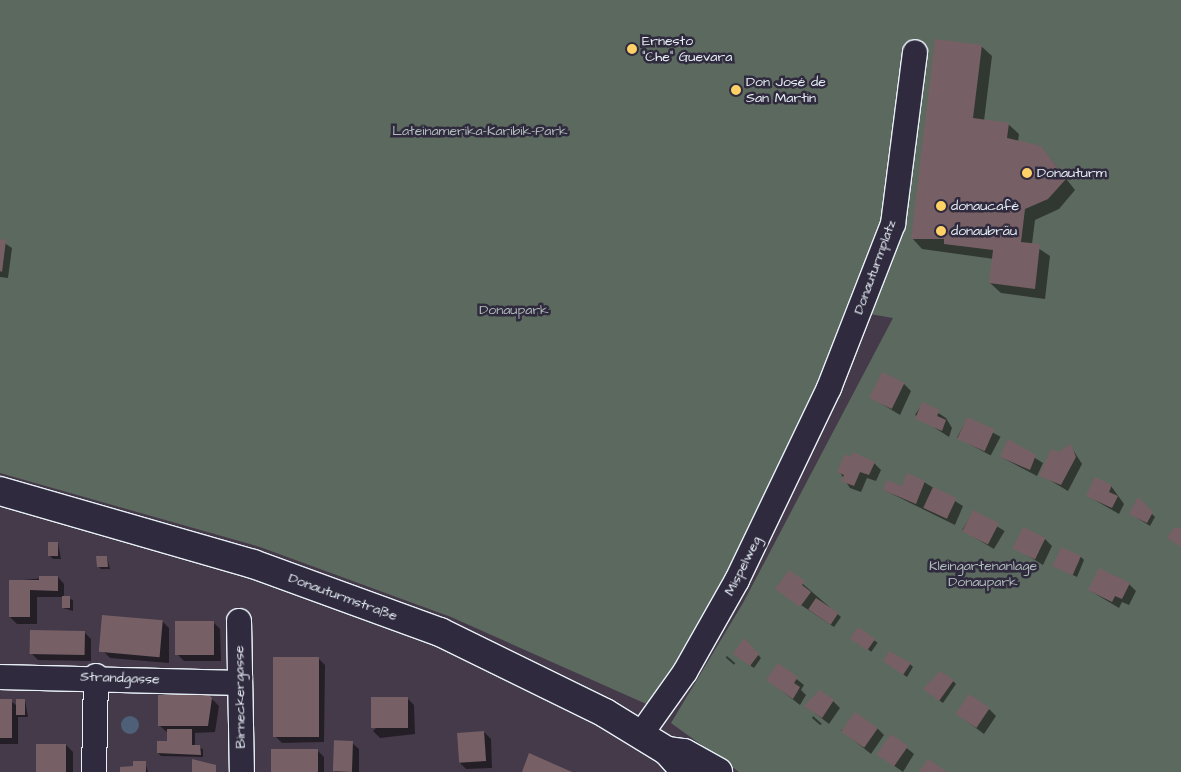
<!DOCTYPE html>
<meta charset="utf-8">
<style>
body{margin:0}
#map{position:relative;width:1181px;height:772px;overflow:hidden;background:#453a49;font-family:"Architects Daughter",sans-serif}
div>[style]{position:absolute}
.green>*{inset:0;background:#5c695f}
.water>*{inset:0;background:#4d6078}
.round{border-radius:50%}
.shadow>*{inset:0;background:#0007;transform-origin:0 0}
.building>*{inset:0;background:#776065;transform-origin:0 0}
.roads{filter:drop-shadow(1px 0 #e8f1f8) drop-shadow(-1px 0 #e8f1f8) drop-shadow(0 1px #e8f1f8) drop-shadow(0 -1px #e8f1f8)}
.minor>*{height:24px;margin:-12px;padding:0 12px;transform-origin:12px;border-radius:12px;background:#2f2a3d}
.secondary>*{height:28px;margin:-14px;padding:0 14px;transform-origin:14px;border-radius:14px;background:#2f2a3d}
.dots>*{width:14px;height:14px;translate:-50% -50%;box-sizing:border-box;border:2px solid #2f2a3d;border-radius:50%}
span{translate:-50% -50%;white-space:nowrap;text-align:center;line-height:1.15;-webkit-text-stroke:5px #2f2a3d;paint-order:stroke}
.poi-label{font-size:14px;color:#e8f1f8}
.left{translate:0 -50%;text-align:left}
.park-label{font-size:14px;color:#b0bbbb}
.street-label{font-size:14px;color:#e8f1f8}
</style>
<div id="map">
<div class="green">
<div style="clip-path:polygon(0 0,1181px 0,1181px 772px,739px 772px,671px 723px,743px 603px,893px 318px,852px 311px,738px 572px,653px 707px,451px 617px,260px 547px,0 473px)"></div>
</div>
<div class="water">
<div class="round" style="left:121px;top:716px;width:18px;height:18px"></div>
</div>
<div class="shadow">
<div style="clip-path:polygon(981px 46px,992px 56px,984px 121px,1008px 124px,1019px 134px,1018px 142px,1041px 147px,1075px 190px,1059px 209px,1035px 220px,1032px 244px,1050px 256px,1045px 299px,1001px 293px,990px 283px,994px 259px,922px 249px,912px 238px)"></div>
<div style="clip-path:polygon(0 240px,12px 248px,8px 278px,0 277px)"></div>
<div style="clip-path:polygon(904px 384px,911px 391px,900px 415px,872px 398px)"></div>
<div style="clip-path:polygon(923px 403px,946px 418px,952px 428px,949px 437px,915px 415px)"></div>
<div style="left:967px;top:419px;width:38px;height:21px;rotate:28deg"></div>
<div style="clip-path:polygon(1008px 441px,1043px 463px,1037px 476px,1001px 457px)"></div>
<div style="clip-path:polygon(1070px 445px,1082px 464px,1068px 491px,1041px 475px)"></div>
<div style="clip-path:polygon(874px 463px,881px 470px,876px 481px,867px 478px,861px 492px,850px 488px,839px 471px)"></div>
<div style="clip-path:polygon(924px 482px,963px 506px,955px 525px,884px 490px)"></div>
<div style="clip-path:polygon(1111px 486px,1124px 504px,1119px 514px,1088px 496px)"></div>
<div style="clip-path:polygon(1138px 500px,1155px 517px,1150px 526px,1131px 514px)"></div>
<div style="left:973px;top:512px;width:37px;height:21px;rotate:31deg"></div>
<div style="clip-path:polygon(1045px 539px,1052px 546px,1043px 565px,1015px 548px)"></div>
<div style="clip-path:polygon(58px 543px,61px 559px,53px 559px,49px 555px)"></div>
<div style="clip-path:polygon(107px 557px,110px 569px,101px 569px,98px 566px)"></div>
<div style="clip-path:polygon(1081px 557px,1084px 560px,1077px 577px,1054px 566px)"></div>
<div style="clip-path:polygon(789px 572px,841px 617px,834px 627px,777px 589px)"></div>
<div style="clip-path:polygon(58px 577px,64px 584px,64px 597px,73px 600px,73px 611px,63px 608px,63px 597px,37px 597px,37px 624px,17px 624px,10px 617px,10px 581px)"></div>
<div style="clip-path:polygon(1129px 584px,1136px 591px,1129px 605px,1122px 602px,1119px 608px,1089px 590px)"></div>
<div style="clip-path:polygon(162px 621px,169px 628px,169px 663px,110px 658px,103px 651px)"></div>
<div style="clip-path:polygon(213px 622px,220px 629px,221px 661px,184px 661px,177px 654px)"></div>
<div style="left:858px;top:629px;width:24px;height:11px;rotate:35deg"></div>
<div style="clip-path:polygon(84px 632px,91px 639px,91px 661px,38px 660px,31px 653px)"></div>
<div style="clip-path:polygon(744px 640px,761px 658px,754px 668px,734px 654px)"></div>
<div style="left:727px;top:656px;width:11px;height:2px;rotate:41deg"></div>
<div style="clip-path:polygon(318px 658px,325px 665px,324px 742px,282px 743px,275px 736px)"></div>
<div style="clip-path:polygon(884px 661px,910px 664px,913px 667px,907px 677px)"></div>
<div style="clip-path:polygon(779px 665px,804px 685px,801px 690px,806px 695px,800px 705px,768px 680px)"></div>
<div style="clip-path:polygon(953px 681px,956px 684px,943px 703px,928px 692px)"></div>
<div style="clip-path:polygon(407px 698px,414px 705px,415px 734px,380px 738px,373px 731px)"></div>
<div style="clip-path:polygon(212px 699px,219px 706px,215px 732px,195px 733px,195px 746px,203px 749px,203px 757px,161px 756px,158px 753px,168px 743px,168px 733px,160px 726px)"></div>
<div style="clip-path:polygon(25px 700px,28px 717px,18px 717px,18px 744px,0 744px,0 701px,11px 701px,17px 706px)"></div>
<div style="clip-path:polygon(833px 701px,840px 708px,829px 724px,806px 706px)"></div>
<div style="clip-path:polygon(989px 709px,996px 716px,984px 734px,957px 714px)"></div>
<div style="clip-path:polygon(813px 716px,822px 724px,820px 725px,812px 718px)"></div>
<div style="clip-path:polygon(877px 728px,884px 735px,871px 754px,841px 730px)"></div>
<div style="clip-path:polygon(484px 732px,491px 739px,492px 768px,466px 769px,459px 762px)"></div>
<div style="clip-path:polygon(892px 736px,914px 754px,903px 772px,879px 755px)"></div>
<div style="clip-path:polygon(352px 743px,359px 749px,359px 772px,335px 772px)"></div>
<div style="clip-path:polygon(66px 745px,73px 752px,73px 772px,37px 772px)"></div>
<div style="clip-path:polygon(317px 750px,324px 757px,324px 772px,273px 772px)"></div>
<div style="clip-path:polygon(145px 762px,148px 772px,121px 772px,135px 768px)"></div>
</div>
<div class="building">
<div style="clip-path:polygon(935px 39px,982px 45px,973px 118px,1009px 123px,1007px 138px,1041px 146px,1066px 179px,1048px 199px,1025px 209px,1021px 242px,1040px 244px,1035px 289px,989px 283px,993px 250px,944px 244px,944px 239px,911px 239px)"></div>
<div style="clip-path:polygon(0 239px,6px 240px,2px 272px,0 271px)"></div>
<div style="left:882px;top:372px;width:25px;height:29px;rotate:26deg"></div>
<div style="clip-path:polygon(922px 402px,940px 410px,937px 416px,946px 420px,942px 431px,915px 419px)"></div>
<div style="left:967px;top:417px;width:30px;height:24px;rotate:24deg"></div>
<div style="clip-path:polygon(1008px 439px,1036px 455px,1030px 470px,1000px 457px)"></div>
<div style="clip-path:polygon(1071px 444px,1076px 457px,1061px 485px,1039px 476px,1051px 449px,1059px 452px)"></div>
<div style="clip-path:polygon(853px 452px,875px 462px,869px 475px,860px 472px,854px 486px,841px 481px,844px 475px,837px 472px,845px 454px,851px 457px)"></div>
<div style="clip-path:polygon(907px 473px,925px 481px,916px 504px,883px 490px,887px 480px,902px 486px)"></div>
<div style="clip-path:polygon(1095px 477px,1112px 485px,1109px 492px,1118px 496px,1112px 508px,1086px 496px)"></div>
<div style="left:933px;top:487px;width:26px;height:23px;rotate:25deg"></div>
<div style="clip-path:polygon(1138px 497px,1153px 512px,1147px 523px,1129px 514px)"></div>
<div style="left:973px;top:510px;width:29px;height:24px;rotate:27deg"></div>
<div style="left:1023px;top:527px;width:25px;height:24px;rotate:26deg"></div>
<div style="clip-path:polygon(1174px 528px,1181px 528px,1181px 547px,1167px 538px)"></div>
<div style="left:48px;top:542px;width:10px;height:14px"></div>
<div style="left:1061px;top:547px;width:22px;height:21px;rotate:24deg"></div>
<div style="clip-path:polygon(96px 556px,107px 556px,108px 567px,97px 567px)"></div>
<div style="clip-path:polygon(1099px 568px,1130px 583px,1122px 599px,1115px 596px,1112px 602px,1088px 590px)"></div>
<div style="clip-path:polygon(789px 570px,805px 581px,802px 585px,811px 592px,800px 607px,775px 589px)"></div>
<div style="clip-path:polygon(39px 576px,58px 576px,58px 591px,30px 590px,30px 617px,9px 617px,9px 580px,39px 580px)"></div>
<div style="left:62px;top:596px;width:8px;height:12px"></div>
<div style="left:816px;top:598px;width:27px;height:14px;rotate:34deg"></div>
<div style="left:102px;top:615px;width:61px;height:37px;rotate:5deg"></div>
<div style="left:175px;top:621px;width:39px;height:34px"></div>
<div style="left:858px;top:627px;width:21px;height:14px;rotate:35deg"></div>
<div style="left:30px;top:630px;width:55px;height:24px;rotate:1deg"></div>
<div style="clip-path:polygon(744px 638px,759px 654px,750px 666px,733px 654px)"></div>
<div style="clip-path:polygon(889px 651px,911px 663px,903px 675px,883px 661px)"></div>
<div style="left:273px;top:657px;width:46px;height:80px"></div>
<div style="clip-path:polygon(778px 663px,798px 677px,794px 683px,800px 687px,793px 699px,766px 680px)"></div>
<div style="clip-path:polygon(940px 671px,954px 680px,939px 701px,923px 689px)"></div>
<div style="clip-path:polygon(820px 690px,834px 700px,822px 718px,804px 706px)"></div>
<div style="clip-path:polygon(208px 694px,212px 698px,208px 726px,158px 726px,158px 695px)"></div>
<div style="left:969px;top:694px;width:25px;height:24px;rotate:34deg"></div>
<div style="left:408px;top:697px;width:31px;height:37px;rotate:90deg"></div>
<div style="left:0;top:699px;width:12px;height:39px"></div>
<div style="left:16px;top:699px;width:9px;height:16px"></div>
<div style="left:855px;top:712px;width:28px;height:24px;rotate:35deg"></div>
<div style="clip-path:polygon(167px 729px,192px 729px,192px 745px,200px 745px,201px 755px,157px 753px,157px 741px,167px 741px)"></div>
<div style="left:484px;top:731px;width:30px;height:27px;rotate:86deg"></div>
<div style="left:891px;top:734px;width:21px;height:25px;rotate:35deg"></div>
<div style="left:353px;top:741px;width:31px;height:19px;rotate:92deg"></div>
<div style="left:36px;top:744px;width:30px;height:28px"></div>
<div style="left:318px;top:749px;width:23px;height:47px;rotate:90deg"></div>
<div style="clip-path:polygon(529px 753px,572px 772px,522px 772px)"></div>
<div style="clip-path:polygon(192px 759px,216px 765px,216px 772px,192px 772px)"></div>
<div style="clip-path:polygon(928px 759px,947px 772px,919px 772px)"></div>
<div style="clip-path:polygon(133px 761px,146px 761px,146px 772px,120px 772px,120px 767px,133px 766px)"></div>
</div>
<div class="roads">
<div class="minor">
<div style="left:239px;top:621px;width:151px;rotate:88.9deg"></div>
<div style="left:0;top:677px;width:240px;rotate:1.4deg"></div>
<div style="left:641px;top:734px;width:76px;rotate:-54.6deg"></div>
<div style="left:685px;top:672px;width:106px;rotate:-60.5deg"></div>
<div style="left:737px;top:580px;width:213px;rotate:-64.4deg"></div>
<div style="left:829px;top:388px;width:176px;rotate:-68.7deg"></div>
<div style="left:893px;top:224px;width:173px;rotate:-82.7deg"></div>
<div style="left:94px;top:772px;width:96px;rotate:-88.8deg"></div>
</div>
<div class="secondary">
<div style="left:0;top:491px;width:263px;rotate:16.1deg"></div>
<div style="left:253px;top:564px;width:199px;rotate:20deg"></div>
<div style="left:440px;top:632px;width:184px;rotate:26.1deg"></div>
<div style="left:605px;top:713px;width:73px;rotate:31.5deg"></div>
<div style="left:667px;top:751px;width:28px;rotate:48deg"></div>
<div style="left:667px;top:751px;width:17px;rotate:7deg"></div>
<div style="left:684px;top:753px;width:39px;rotate:29deg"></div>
</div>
</div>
<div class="dots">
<div style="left:632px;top:49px;background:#ffd166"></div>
<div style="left:736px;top:90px;background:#ffd166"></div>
<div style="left:1027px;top:173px;background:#ffd166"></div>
<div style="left:941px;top:206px;background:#ffd166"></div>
<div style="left:941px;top:231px;background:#ffd166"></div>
</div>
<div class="poi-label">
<span class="left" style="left:642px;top:49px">Ernesto<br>"Che" Guevara</span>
<span class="left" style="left:746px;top:90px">Don José de<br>San Martin</span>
<span class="left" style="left:1037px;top:173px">Donauturm</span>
<span class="left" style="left:951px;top:206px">donaucafè</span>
<span class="left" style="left:951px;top:231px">donaubräu</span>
</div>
<div class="park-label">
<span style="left:480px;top:131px">Lateinamerika-Karibik-Park</span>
<span style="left:514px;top:310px">Donaupark</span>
<span style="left:983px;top:574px">Kleingartenanlage<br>Donaupark</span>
</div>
<div class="street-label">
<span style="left:875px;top:267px;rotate:-70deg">Donauturmplatz</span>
<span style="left:743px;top:566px;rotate:-63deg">Mispelweg</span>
<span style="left:343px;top:597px;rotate:20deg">Donauturmstraße</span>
<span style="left:120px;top:678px;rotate:2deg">Strandgasse</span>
<span style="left:240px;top:697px;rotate:-91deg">Birneckergasse</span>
</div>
</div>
